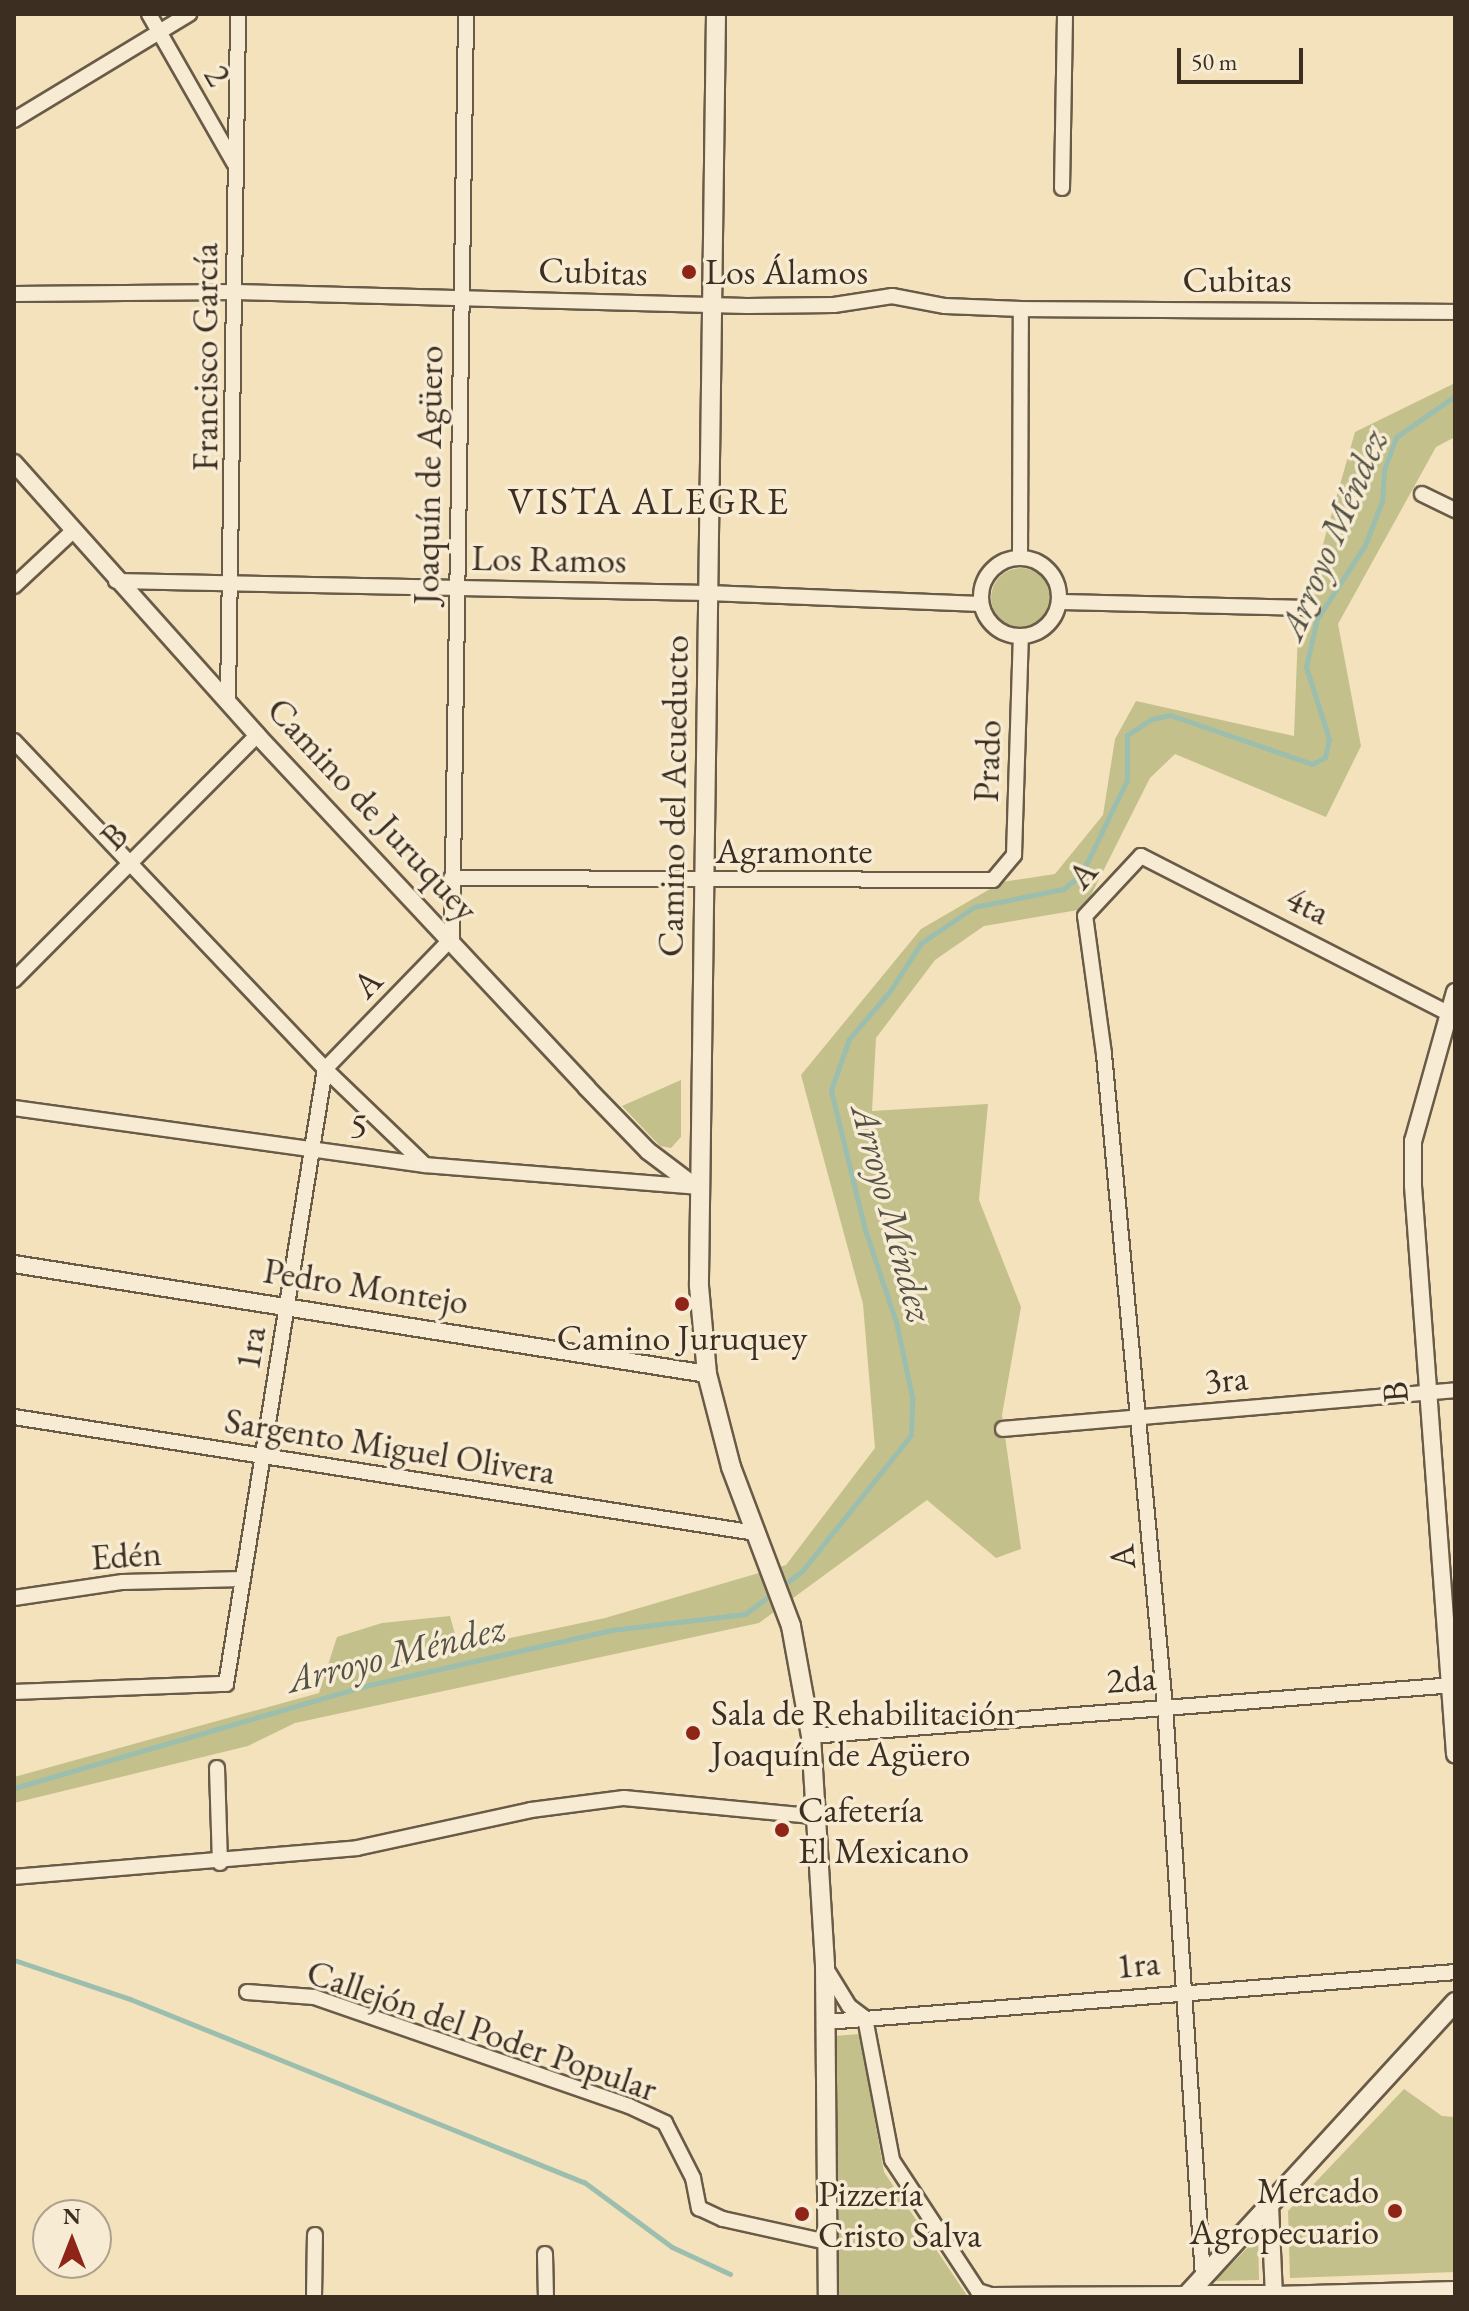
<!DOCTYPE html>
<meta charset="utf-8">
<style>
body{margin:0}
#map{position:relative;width:1469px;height:2311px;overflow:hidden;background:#f3e2bc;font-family:"EB Garamond",serif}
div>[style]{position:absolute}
.green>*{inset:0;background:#c3c08b}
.round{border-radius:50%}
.stream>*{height:5px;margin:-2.5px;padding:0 2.5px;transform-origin:2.5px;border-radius:2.5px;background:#9bbeae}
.roads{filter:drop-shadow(2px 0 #6a5b48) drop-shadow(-2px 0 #6a5b48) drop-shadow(0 2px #6a5b48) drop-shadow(0 -2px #6a5b48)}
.minor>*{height:14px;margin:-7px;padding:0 7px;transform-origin:7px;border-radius:7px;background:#f7ecd3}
.minor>.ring{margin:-7px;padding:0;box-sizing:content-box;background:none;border:14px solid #f7ecd3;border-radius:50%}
.tertiary>*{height:16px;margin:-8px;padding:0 8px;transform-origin:8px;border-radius:8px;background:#f7ecd3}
.secondary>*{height:18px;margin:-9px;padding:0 9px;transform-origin:9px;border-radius:9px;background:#f7ecd3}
.dots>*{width:22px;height:22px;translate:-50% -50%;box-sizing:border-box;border:4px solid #f7ecd3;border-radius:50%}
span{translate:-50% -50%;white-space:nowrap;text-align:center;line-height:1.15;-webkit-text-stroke:7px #f7ecd3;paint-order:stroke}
.street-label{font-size:36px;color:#3d2e22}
.poi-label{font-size:36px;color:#3d2e22}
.left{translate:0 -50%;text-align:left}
.right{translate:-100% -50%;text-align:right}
.neighbourhood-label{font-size:38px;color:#3d2e22;letter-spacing:2px}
.water-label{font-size:38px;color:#545245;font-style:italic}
.frame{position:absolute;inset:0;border:16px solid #3d2e22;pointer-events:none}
.north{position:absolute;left:32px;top:2199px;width:80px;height:80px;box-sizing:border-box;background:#f7ecd3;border:2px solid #ada08c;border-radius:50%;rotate:0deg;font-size:22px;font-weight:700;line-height:32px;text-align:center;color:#3d2e22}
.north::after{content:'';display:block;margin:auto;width:28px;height:36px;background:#8f2418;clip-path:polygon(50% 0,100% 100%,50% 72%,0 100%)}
.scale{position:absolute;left:1177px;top:48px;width:126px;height:36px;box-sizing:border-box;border:4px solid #3d2e22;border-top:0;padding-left:10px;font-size:24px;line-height:28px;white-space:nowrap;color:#3d2e22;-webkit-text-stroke:6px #f7ecd3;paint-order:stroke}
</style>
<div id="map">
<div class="green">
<div style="clip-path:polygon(1455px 383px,1455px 437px,1436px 447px,1338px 624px,1361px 746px,1326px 817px,1175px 754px,1150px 778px,1084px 909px,984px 926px,935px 960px,876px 1038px,872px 1111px,988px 1104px,979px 1200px,1021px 1307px,1002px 1415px,1021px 1549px,996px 1558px,927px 1500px,759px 1623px,295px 1723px,248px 1746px,14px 1803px,14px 1777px,319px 1693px,337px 1637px,382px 1623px,450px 1616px,459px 1649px,605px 1618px,786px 1565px,875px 1448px,863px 1304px,801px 1075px,921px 929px,1002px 882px,1055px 874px,1103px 815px,1115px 739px,1136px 701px,1294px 736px,1298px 632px,1355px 432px)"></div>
<div class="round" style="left:991px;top:568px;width:60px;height:60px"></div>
<div style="clip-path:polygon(681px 1080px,681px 1137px,671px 1148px,660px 1146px,622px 1106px)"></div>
<div style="clip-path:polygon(860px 2034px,884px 2172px,968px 2297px,837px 2297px,834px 2036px)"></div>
<div style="clip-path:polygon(1404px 2089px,1442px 2116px,1455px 2117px,1455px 2272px,1290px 2278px,1288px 2211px)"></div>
<div style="clip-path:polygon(1258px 2237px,1259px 2280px,1215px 2281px)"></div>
</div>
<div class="stream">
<div style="left:14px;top:1788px;width:366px;rotate:-16.2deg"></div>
<div style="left:365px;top:1686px;width:253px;rotate:-12.8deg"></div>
<div style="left:612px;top:1630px;width:134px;rotate:-6.9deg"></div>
<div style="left:745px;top:1614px;width:71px;rotate:-37deg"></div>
<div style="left:802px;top:1571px;width:174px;rotate:-51.3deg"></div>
<div style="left:911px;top:1435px;width:38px;rotate:-88deg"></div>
<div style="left:912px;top:1397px;width:77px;rotate:-102deg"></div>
<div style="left:896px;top:1322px;width:97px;rotate:-108.6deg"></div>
<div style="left:865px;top:1230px;width:144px;rotate:-103.7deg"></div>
<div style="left:831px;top:1090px;width:54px;rotate:-70.6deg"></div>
<div style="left:849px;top:1039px;width:63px;rotate:-49.5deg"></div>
<div style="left:890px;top:991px;width:57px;rotate:-57.1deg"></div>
<div style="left:921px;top:943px;width:64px;rotate:-34.2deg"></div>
<div style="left:974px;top:907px;width:91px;rotate:-11.4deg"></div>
<div style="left:1063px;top:889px;width:23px;rotate:-38deg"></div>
<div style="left:1081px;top:875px;width:106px;rotate:-64.2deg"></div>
<div style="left:1127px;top:780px;width:45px;rotate:-90deg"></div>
<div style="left:1127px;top:735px;width:30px;rotate:-33deg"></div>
<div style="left:1152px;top:719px;width:18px;rotate:-13deg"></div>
<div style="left:1170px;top:715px;width:150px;rotate:19deg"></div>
<div style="left:1312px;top:764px;width:15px;rotate:-28deg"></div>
<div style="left:1325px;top:757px;width:18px;rotate:-77deg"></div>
<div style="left:1329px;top:739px;width:76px;rotate:-107.7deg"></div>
<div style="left:1306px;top:667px;width:49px;rotate:-77.1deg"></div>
<div style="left:1317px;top:619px;width:88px;rotate:-57deg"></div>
<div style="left:1365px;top:545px;width:47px;rotate:-68.9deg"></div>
<div style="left:1382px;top:501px;width:31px;rotate:-86deg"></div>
<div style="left:1384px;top:470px;width:35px;rotate:-70deg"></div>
<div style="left:1396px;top:437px;width:72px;rotate:-34.8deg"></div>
<div style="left:14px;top:1960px;width:122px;rotate:18.6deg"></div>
<div style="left:130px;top:1999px;width:489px;rotate:22deg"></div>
<div style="left:584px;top:2182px;width:109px;rotate:36.5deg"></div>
<div style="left:672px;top:2247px;width:64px;rotate:25deg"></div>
</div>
<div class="roads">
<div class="minor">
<div style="left:149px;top:14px;width:172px;rotate:60.3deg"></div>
<div style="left:14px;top:120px;width:205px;rotate:-31.2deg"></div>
<div style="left:1062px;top:188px;width:174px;rotate:-89deg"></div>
<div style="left:14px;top:294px;width:222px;rotate:-0.5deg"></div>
<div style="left:236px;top:292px;width:511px;rotate:1.57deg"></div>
<div style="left:747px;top:306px;width:87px;rotate:-0.7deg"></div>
<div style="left:834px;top:305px;width:59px;rotate:-8.8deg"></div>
<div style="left:892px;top:296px;width:54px;rotate:10.7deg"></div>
<div style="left:945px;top:306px;width:76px;rotate:2.3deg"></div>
<div style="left:1021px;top:309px;width:434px;rotate:0.4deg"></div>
<div style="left:1422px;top:494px;width:37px;rotate:26deg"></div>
<div class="ring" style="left:981px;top:558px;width:64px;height:64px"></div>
<div style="left:1020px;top:558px;width:249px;rotate:-89.8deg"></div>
<div style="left:116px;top:581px;width:592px;rotate:1.16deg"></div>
<div style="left:708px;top:593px;width:273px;rotate:2.3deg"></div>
<div style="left:14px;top:586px;width:81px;rotate:-43deg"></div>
<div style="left:1059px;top:602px;width:253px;rotate:1.4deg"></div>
<div style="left:228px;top:700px;width:686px;rotate:-89.16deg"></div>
<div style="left:14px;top:741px;width:452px;rotate:46.5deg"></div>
<div style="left:325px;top:1069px;width:139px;rotate:43.8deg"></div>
<div style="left:451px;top:878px;width:542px;rotate:0.21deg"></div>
<div style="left:993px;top:880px;width:33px;rotate:-50deg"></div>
<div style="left:1014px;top:855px;width:219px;rotate:-88.2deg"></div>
<div style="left:14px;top:980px;width:345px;rotate:-45.2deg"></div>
<div style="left:14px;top:1108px;width:415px;rotate:7.9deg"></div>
<div style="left:425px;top:1165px;width:272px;rotate:4.6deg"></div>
<div style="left:14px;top:1417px;width:751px;rotate:8.89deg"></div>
<div style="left:1003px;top:1429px;width:454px;rotate:-4.9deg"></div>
<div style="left:14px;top:1598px;width:110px;rotate:-8.4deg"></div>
<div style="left:123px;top:1582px;width:120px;rotate:-1.4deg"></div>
<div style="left:14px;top:1692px;width:212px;rotate:-2.2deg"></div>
<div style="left:226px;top:1684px;width:623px;rotate:-80.86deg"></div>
<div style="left:325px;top:1069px;width:182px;rotate:-45.9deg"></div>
<div style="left:452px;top:938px;width:924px;rotate:-89.13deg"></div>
<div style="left:811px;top:1736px;width:646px;rotate:-4.53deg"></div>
<div style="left:217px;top:1768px;width:95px;rotate:88.2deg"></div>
<div style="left:14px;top:1877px;width:344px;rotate:-4.8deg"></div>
<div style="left:357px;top:1848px;width:178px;rotate:-12.3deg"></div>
<div style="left:531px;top:1810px;width:94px;rotate:-7.4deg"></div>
<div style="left:624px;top:1798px;width:197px;rotate:5.5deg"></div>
<div style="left:825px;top:1967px;width:46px;rotate:58.4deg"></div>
<div style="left:849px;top:2006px;width:20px;rotate:37deg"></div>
<div style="left:865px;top:2018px;width:145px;rotate:79.2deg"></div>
<div style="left:892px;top:2160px;width:157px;rotate:56.7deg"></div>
<div style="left:978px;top:2291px;width:14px;rotate:17deg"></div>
<div style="left:991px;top:2295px;width:197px;rotate:-0.3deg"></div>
<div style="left:247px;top:1992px;width:67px;rotate:4.3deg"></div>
<div style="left:314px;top:1997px;width:333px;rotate:19.1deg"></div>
<div style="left:629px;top:2106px;width:40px;rotate:25deg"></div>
<div style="left:665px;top:2123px;width:62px;rotate:63deg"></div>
<div style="left:693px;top:2178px;width:31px;rotate:79deg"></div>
<div style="left:699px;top:2208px;width:26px;rotate:25deg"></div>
<div style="left:723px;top:2219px;width:107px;rotate:12.5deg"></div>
<div style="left:826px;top:2022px;width:631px;rotate:-4.54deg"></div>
<div style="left:545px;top:2254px;width:43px;rotate:88.7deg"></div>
<div style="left:1203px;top:2277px;width:571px;rotate:-93.81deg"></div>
<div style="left:1165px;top:1707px;width:656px;rotate:-95.34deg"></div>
<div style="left:1104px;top:1054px;width:139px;rotate:-97.8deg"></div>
<div style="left:1085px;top:916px;width:82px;rotate:-47deg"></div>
<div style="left:1141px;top:856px;width:343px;rotate:27.1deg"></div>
<div style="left:1274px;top:2294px;width:181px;rotate:-1.6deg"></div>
<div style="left:314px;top:2297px;width:62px;rotate:-89.1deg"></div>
</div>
<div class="tertiary">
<div style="left:14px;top:463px;width:365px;rotate:48.2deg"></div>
<div style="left:257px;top:735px;width:482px;rotate:46.9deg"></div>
<div style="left:586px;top:1087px;width:89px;rotate:45.9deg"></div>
<div style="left:648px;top:1151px;width:60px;rotate:36.9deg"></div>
<div style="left:1455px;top:992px;width:155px;rotate:105.7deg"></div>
<div style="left:1413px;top:1141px;width:45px;rotate:90deg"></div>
<div style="left:1413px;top:1186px;width:570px;rotate:85.77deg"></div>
<div style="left:14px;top:1264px;width:702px;rotate:9.02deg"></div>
<div style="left:1270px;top:2205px;width:92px;rotate:87.5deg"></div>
<div style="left:1188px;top:2294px;width:86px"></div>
</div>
<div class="secondary">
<div style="left:716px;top:14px;width:1272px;rotate:90.77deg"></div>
<div style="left:699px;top:1286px;width:88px;rotate:84.8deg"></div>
<div style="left:707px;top:1374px;width:96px;rotate:75.5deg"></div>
<div style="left:731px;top:1467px;width:170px;rotate:69.3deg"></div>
<div style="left:791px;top:1626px;width:112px;rotate:79.7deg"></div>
<div style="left:811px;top:1736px;width:230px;rotate:86.5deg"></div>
<div style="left:825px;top:1966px;width:331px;rotate:89.5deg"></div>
<div style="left:1185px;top:2297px;width:400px;rotate:-47.5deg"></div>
</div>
</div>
<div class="dots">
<div style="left:689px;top:272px;background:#8f2418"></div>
<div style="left:682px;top:1304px;background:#8f2418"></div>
<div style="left:693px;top:1733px;background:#8f2418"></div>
<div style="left:782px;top:1830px;background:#8f2418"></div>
<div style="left:1395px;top:2211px;background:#8f2418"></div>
<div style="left:802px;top:2214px;background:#8f2418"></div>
</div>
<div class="street-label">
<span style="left:218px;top:75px;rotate:60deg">2</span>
<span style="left:593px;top:271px;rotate:2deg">Cubitas</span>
<span style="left:1237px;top:280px">Cubitas</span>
<span style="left:205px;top:357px;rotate:-90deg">Francisco García</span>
<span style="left:428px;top:475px;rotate:-89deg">Joaquín de Agüero</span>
<span style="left:549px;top:559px;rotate:1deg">Los Ramos</span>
<span style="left:987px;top:761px;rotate:-88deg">Prado</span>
<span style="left:673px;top:796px;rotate:-89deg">Camino del Acueducto</span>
<span style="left:373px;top:809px;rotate:47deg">Camino de Juruquey</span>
<span style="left:114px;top:836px;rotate:-45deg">B</span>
<span style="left:794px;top:851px">Agramonte</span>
<span style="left:1082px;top:874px;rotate:-50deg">A</span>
<span style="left:1308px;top:905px;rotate:26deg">4ta</span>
<span style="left:367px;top:983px;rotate:-46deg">A</span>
<span style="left:359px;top:1125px;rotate:8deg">5</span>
<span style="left:366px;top:1286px;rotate:9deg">Pedro Montejo</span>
<span style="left:250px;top:1348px;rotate:-81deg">1ra</span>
<span style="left:1226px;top:1379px;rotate:-5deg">3ra</span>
<span style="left:1395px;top:1392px;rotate:-94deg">B</span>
<span style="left:390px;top:1446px;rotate:9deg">Sargento Miguel Olivera</span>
<span style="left:126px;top:1555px;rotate:-4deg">Edén</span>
<span style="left:1122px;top:1557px;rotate:-95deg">A</span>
<span style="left:1131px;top:1679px;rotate:-4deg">2da</span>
<span style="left:1138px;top:1964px;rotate:-5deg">1ra</span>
<span style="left:482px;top:2030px;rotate:19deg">Callejón del Poder Popular</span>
</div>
<div class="poi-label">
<span class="left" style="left:705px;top:272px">Los Álamos</span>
<span style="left:682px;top:1338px">Camino Juruquey</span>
<span class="left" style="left:711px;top:1733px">Sala de Rehabilitación<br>Joaquín de Agüero</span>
<span class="left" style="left:798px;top:1830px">Cafetería<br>El Mexicano</span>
<span class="right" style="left:1379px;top:2211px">Mercado<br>Agropecuario</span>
<span class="left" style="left:818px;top:2214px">Pizzería<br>Cristo Salva</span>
</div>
<div class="neighbourhood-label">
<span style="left:649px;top:501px">VISTA ALEGRE</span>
</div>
<div class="water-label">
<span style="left:1332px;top:534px;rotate:-67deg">Arroyo Méndez</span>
<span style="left:893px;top:1213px;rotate:75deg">Arroyo Méndez</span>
<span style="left:396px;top:1653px;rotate:-14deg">Arroyo Méndez</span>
</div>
<div class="frame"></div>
<div class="north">N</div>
<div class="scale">50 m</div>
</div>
